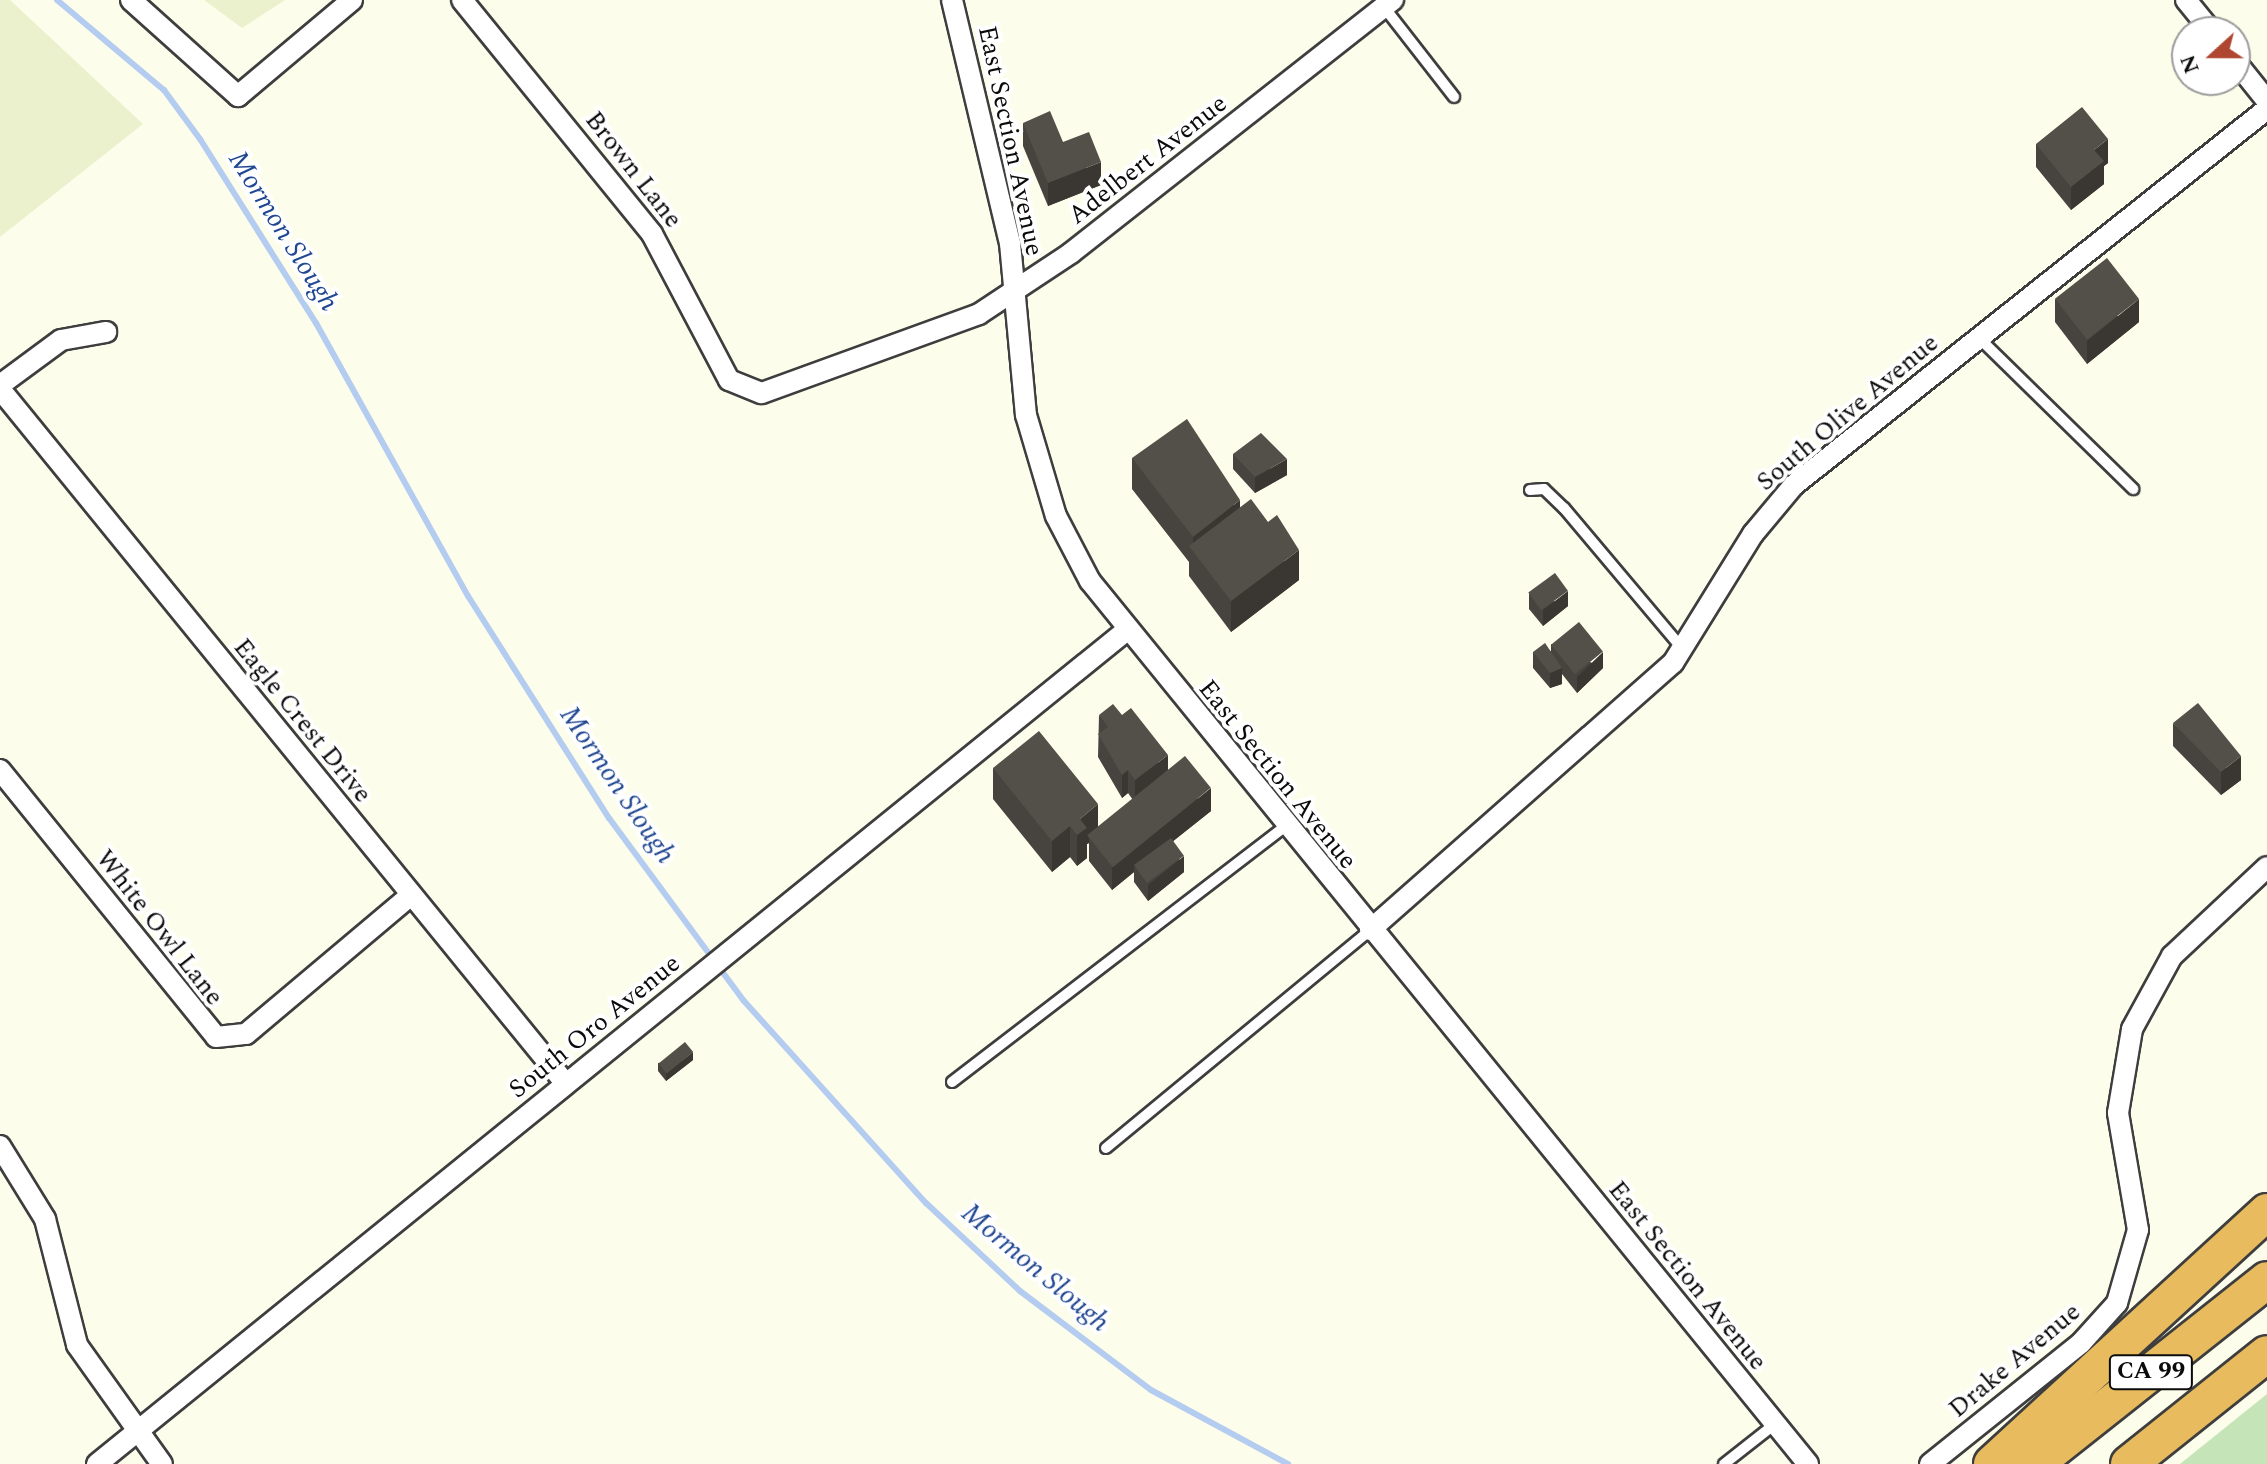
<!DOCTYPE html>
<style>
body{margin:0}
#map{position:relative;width:2267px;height:1464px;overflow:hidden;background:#fdfdeb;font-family:Spectral,serif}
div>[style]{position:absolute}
.farmland>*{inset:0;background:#ecf1cd}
.green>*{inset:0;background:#c5e4b8}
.stream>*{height:6px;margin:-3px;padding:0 3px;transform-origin:3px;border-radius:3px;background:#b4ccf0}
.roads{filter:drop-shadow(2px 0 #3e3e3e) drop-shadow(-2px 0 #3e3e3e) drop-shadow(0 2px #3e3e3e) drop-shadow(0 -2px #3e3e3e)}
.lane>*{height:10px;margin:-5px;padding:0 5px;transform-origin:5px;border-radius:5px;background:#fff}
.street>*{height:20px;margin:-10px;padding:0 10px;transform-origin:10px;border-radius:10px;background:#fff}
.highway>*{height:36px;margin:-18px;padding:0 18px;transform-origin:18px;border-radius:18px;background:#e8bc5e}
.wall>*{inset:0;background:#47443f}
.shaded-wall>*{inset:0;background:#3a3733}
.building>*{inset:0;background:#534f49;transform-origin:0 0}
span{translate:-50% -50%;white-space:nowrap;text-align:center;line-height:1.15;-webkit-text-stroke:8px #fff;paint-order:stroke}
.shield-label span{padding:2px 6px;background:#fff;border:2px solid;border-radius:6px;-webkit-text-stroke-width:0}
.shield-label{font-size:24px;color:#0b0b0b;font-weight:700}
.street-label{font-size:26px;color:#0b0b0b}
.water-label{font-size:28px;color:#204791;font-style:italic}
.north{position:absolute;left:2171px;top:16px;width:80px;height:80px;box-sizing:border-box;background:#fff;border:2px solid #9d9d9d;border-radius:50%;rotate:249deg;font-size:22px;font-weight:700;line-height:32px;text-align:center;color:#0b0b0b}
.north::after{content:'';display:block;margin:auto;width:28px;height:36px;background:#af4630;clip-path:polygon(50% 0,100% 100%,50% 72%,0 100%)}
</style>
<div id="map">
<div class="farmland">
<div style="clip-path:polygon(0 0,10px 0,143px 124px,0 237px)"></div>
<div style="clip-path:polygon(204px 0,285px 0,242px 28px)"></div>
</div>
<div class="green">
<div style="clip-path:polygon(2267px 1394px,2267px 1464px,2180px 1464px)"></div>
</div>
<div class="stream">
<div style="left:57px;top:0;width:140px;rotate:40.1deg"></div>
<div style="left:164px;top:90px;width:61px;rotate:53.7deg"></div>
<div style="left:200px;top:139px;width:218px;rotate:57.8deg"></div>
<div style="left:316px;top:323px;width:312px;rotate:60.9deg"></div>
<div style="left:468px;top:596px;width:263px;rotate:57.6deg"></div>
<div style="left:609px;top:818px;width:227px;rotate:53.6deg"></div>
<div style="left:744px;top:1001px;width:272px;rotate:48deg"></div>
<div style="left:926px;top:1203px;width:129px;rotate:43.1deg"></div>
<div style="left:1020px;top:1291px;width:164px;rotate:37.1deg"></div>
<div style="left:1151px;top:1390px;width:156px;rotate:28.4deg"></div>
</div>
<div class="roads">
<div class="lane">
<div style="left:1384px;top:7px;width:114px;rotate:52.1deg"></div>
<div style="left:1979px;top:338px;width:216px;rotate:44.4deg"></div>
<div style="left:1530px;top:490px;width:14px;rotate:-4deg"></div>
<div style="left:1544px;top:489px;width:28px;rotate:44deg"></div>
<div style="left:1564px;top:508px;width:183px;rotate:49.9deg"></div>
<div style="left:952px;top:1082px;width:421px;rotate:-37.5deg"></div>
<div style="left:1106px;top:1148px;width:342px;rotate:-39.5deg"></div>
<div style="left:1724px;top:1464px;width:65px;rotate:-38.1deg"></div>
</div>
<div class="street">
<div style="left:131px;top:0;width:144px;rotate:41.9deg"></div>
<div style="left:238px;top:96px;width:149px;rotate:-40.1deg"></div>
<div style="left:462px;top:0;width:301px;rotate:50.9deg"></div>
<div style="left:652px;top:234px;width:165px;rotate:62.2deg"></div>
<div style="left:729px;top:380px;width:35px;rotate:22deg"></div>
<div style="left:762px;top:393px;width:231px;rotate:-20deg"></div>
<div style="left:979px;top:314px;width:110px;rotate:-33.5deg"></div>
<div style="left:1071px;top:253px;width:410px;rotate:-38.2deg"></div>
<div style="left:952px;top:0;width:250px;rotate:76.6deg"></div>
<div style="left:1010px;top:243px;width:173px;rotate:84.7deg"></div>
<div style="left:1026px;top:415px;width:105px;rotate:73.5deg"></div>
<div style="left:1056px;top:516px;width:73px;rotate:62.4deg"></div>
<div style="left:1090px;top:581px;width:1138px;rotate:50.88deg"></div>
<div style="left:2186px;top:0;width:41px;rotate:50.9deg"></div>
<div style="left:2235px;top:61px;width:51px;rotate:51.3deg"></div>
<div style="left:0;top:385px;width:76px;rotate:-36.4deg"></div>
<div style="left:61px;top:340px;width:46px;rotate:-10.1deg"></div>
<div style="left:0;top:389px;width:896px;rotate:50.84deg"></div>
<div style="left:0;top:770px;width:343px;rotate:51deg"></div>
<div style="left:216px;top:1037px;width:30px;rotate:-6deg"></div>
<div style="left:246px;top:1034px;width:216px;rotate:-40.1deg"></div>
<div style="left:1370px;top:930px;width:404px;rotate:-41.4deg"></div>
<div style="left:1673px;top:663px;width:152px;rotate:-58.2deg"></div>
<div style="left:1753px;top:534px;width:64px;rotate:-50.1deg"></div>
<div style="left:1794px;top:485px;width:604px;rotate:-38.48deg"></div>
<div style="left:0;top:1146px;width:86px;rotate:58.3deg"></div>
<div style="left:45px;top:1219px;width:130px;rotate:75.7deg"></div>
<div style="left:77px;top:1345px;width:146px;rotate:54.5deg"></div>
<div style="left:97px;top:1464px;width:1325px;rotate:-39deg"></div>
<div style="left:1930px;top:1464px;width:193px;rotate:-38.7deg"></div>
<div style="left:2081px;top:1343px;width:54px;rotate:-48deg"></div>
<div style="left:2117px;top:1303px;width:76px;rotate:-74deg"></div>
<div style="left:2138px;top:1230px;width:119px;rotate:-99.7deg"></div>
<div style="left:2118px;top:1113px;width:85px;rotate:-80.5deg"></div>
<div style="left:2132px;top:1029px;width:83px;rotate:-61.3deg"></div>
<div style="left:2172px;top:956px;width:130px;rotate:-43.1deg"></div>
</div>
<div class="highway">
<div style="left:1992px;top:1464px;width:373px;rotate:-42.5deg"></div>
<div style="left:2035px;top:1464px;width:296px;rotate:-38.4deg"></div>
<div style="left:2129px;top:1464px;width:176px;rotate:-38.6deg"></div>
</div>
</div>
<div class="wall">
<div style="clip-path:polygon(1023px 123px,1063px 142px,1101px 185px,1048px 206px,1023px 146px)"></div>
<div style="clip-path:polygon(2036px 144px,2108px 163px,2104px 166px,2104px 184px,2071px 210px,2036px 167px)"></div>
<div style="clip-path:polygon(2055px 299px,2139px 322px,2087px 364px,2055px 322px)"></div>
<div style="clip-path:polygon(1233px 454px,1287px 475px,1255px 493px,1233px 469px)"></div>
<div style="clip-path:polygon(1132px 458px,1240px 508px,1299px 580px,1231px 632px,1189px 576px,1189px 562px,1132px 489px)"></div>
<div style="clip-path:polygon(1529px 593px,1568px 606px,1543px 626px,1529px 609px)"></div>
<div style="clip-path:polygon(1551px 644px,1603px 668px,1577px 693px,1562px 674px,1562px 684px,1550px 688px,1533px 668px,1533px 652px,1551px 651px)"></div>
<div style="clip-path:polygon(1099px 715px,1168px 771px,1211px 811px,1173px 841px,1184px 872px,1148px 901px,1134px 882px,1134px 872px,1112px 890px,1089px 861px,1089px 843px,1087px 844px,1087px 858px,1077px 866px,1070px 857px,1052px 872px,993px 799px,993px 768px,1098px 829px,1133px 800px,1128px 793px,1122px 798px,1098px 757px)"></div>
<div style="clip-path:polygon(2173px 723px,2241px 780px,2221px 795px,2173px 746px)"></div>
<div style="clip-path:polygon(693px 1060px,666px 1081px,658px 1071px,658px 1063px)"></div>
</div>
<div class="shaded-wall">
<div style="clip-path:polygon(2108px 139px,2108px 163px,2104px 166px,2104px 184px,2071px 210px,2071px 187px,2094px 150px)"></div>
<div style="clip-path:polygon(1101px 162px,1101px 185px,1048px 206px,1048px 183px)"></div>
<div style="clip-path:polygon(2139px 299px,2139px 322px,2087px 364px,2087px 341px)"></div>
<div style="clip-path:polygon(1287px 459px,1287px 475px,1255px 493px,1255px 477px)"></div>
<div style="clip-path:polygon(1240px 500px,1240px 531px,1193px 552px,1193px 537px)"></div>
<div style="clip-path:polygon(1299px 550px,1299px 580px,1231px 632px,1231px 601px)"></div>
<div style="clip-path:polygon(1568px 591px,1568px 606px,1543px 626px,1543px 610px)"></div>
<div style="clip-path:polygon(1603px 652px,1603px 668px,1577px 693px,1577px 677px)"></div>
<div style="clip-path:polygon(1562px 668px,1562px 684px,1550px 688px,1550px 673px)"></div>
<div style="clip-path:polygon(1168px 755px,1168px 778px,1135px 803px,1135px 780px)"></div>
<div style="clip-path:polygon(2241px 756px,2241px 780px,2221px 795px,2221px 772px)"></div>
<div style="clip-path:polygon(1128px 770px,1128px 793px,1122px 798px,1122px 775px)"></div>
<div style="clip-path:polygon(1211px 788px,1211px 811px,1137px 870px,1134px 866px,1134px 872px,1112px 890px,1112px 867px)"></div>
<div style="clip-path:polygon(1098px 804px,1098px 834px,1089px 838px,1089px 843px,1087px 844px,1087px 858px,1077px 866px,1077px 835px,1080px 819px)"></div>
<div style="clip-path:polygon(1070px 826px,1070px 857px,1052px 872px,1052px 841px)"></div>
<div style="clip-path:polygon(1184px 856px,1184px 872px,1148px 901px,1148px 885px)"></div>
<div style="clip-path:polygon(693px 1052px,693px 1060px,666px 1081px,666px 1073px)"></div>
</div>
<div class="building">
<div style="clip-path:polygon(2082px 107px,2108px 139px,2094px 150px,2104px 161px,2071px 187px,2036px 144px)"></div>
<div style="clip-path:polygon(1050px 111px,1063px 142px,1089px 132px,1101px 162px,1048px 183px,1023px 123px)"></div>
<div style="left:2107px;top:258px;width:52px;height:66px;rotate:52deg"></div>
<div style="clip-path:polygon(1187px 419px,1240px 500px,1193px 537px,1132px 458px)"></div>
<div style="clip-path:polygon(1261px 433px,1287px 459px,1255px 477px,1233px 454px)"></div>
<div style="clip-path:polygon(1251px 499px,1268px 522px,1277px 515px,1299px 550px,1231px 601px,1189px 546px)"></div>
<div style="left:1555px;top:573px;width:22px;height:33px;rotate:54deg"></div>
<div style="left:1579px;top:622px;width:38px;height:36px;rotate:51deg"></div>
<div style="clip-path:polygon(1545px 643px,1562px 668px,1550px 673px,1533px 652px)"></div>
<div style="clip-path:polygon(2198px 703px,2241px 756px,2221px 772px,2173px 723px)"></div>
<div style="clip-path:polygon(1113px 704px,1122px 715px,1131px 708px,1168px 755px,1135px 780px,1128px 770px,1122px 775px,1098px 734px,1108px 727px,1099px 715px)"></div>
<div style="clip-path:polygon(1039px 731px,1098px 804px,1080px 819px,1087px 828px,1077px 835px,1070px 826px,1052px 841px,993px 768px)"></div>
<div style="left:1185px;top:756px;width:41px;height:126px;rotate:51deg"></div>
<div style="left:1171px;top:838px;width:22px;height:46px;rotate:54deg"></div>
<div style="left:685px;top:1042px;width:13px;height:34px;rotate:51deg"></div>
</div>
<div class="shield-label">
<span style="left:2151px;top:1372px">CA 99</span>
</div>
<div class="street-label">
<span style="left:1010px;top:141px;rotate:78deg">East Section Avenue</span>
<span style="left:1148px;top:160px;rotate:-38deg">Adelbert Avenue</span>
<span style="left:633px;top:170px;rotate:52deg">Brown Lane</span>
<span style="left:1848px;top:413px;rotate:-40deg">South Olive Avenue</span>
<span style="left:302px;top:721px;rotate:51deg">Eagle Crest Drive</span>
<span style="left:1277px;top:775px;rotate:51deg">East Section Avenue</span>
<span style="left:159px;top:928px;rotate:52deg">White Owl Lane</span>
<span style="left:595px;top:1027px;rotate:-39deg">South Oro Avenue</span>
<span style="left:1687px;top:1276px;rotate:51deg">East Section Avenue</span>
<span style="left:2015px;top:1361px;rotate:-40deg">Drake Avenue</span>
</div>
<div class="water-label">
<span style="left:283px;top:231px;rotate:58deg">Mormon Slough</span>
<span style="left:617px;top:785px;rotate:56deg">Mormon Slough</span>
<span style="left:1035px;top:1268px;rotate:40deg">Mormon Slough</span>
</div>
<div class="north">N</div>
</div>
